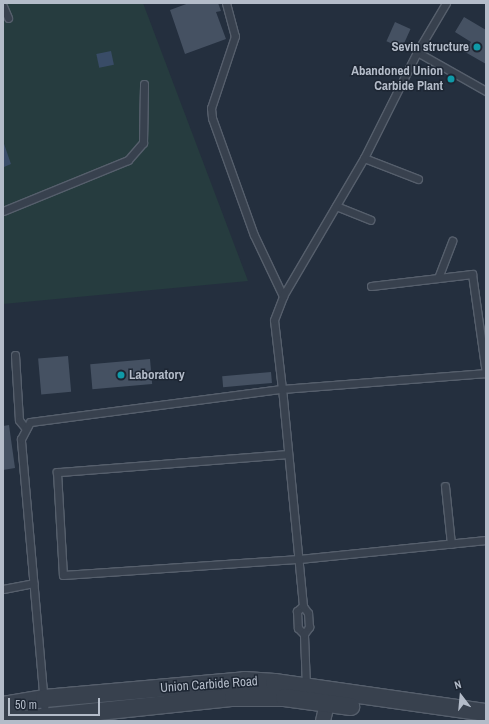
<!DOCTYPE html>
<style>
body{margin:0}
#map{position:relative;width:489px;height:724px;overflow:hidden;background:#242f3e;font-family:"Archivo Narrow",sans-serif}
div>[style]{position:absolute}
.green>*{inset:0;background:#263c3f}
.water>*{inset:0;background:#394c67;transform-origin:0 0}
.building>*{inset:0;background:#455162;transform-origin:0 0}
.roads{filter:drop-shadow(1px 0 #565f6c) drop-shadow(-1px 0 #565f6c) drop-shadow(0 1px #565f6c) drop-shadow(0 -1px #565f6c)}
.service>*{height:7px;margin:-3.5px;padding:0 3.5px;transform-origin:3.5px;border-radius:3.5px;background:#38414e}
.minor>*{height:14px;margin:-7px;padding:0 7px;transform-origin:7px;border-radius:7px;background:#38414e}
.tertiary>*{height:17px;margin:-8.5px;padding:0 8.5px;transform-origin:8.5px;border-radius:8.5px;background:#38414e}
.dots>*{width:11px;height:11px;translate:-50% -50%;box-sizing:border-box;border:2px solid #1d2633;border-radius:50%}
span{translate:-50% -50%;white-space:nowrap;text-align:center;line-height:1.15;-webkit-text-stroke:3px #1d2633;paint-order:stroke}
.poi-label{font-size:13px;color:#b4bcc9;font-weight:700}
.right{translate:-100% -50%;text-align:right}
.left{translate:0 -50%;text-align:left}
.street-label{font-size:13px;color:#b4bcc9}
.frame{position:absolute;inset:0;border:4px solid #b4bcc9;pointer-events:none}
.north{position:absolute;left:441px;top:676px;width:40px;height:40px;-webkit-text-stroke:3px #1d2633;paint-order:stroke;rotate:344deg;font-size:11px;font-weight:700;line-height:16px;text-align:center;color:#b4bcc9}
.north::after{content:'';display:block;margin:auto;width:14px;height:18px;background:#b4bcc9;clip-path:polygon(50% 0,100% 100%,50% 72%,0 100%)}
.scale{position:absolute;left:8px;top:698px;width:92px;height:18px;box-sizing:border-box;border:2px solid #b4bcc9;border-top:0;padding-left:5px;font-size:12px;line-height:14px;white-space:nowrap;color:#b4bcc9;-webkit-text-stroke:3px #1d2633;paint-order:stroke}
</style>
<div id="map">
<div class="green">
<div style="clip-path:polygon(3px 3px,143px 3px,248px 281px,3px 304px)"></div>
</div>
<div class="water">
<div style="left:111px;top:51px;width:14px;height:15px;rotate:78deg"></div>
<div style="clip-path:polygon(3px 141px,11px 164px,4px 167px,3px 164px)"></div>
</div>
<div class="building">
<div style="clip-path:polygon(189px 3px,218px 3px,221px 11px,216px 12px,226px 39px,185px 54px,170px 10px)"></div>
<div style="clip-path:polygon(464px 17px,486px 30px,486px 64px,465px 52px,471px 42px,455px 32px)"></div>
<div style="left:395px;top:22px;width:17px;height:21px;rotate:24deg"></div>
<div style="left:68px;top:356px;width:36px;height:30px;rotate:85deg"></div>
<div style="left:150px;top:359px;width:25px;height:60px;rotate:85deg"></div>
<div style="left:271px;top:372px;width:11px;height:49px;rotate:85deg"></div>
<div style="clip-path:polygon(9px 425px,15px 468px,3px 470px,3px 426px)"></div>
</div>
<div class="roads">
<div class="service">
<div style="left:226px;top:3px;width:34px;rotate:75deg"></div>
<div style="left:235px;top:36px;width:76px;rotate:108.4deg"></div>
<div style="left:211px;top:108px;width:10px;rotate:84deg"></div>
<div style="left:212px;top:118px;width:124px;rotate:70.3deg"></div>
<div style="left:254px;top:235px;width:68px;rotate:64.6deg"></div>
<div style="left:3px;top:6px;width:13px;rotate:67deg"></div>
<div style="left:417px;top:52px;width:79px;rotate:29.5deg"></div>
<div style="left:364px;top:158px;width:58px;rotate:21.3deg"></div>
<div style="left:336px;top:206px;width:37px;rotate:22deg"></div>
<div style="left:3px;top:211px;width:135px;rotate:-22.2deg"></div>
<div style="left:128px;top:160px;width:23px;rotate:-49deg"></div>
<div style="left:143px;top:143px;width:59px;rotate:-89deg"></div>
<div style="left:438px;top:278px;width:40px;rotate:-69deg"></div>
<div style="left:371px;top:286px;width:102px;rotate:-6.8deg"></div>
<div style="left:472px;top:274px;width:100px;rotate:82deg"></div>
<div style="left:15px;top:355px;width:65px;rotate:86.5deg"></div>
<div style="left:19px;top:420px;width:11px;rotate:52deg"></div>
<div style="left:288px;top:454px;width:232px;rotate:175.5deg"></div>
<div style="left:57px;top:472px;width:103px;rotate:86.7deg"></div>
<div style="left:63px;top:575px;width:237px;rotate:-3.9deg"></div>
<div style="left:299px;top:559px;width:188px;rotate:-5.8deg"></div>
<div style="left:445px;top:486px;width:58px;rotate:84.1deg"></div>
<div style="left:3px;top:589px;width:31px;rotate:-11deg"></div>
<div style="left:303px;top:606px;width:8px;rotate:140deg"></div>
<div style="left:297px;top:611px;width:17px;rotate:87deg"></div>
<div style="left:298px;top:628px;width:8px;rotate:45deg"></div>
<div style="left:306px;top:687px;width:53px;rotate:-92.2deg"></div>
<div style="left:304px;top:634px;width:9px;rotate:-54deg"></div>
<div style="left:309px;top:627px;width:14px;rotate:-94deg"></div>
<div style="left:308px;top:613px;width:9px;rotate:-126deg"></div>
<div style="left:303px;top:606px;width:218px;rotate:-95.5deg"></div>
<div style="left:282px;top:389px;width:205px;rotate:-4.5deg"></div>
<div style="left:45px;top:715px;width:277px;rotate:-95deg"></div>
<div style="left:21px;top:439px;width:19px;rotate:-62deg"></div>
<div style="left:30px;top:422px;width:254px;rotate:-7.5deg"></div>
<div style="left:282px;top:389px;width:69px;rotate:-96.6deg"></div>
<div style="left:274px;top:320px;width:26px;rotate:-69deg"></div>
<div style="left:283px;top:296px;width:160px;rotate:-59.6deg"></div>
<div style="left:364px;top:158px;width:119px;rotate:-63.4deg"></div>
<div style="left:417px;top:52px;width:57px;rotate:-59.4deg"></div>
</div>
<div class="minor">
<div style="left:323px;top:721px;width:18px;rotate:-77deg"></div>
</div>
<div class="tertiary">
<div style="left:3px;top:705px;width:42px;rotate:-9.7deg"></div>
<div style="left:44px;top:698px;width:201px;rotate:-5.1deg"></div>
<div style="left:244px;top:680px;width:30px;rotate:4deg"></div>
<div style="left:274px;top:682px;width:214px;rotate:8.1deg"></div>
<div style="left:3px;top:721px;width:231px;rotate:-6deg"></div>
<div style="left:233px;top:697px;width:51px"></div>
<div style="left:284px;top:697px;width:67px;rotate:7.8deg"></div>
</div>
</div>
<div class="dots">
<div style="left:477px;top:47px;background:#0f9aa8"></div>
<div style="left:451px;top:79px;background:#0f9aa8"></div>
<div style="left:121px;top:375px;background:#0f9aa8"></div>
</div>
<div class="poi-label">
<span class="right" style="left:469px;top:47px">Sevin structure</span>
<span class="right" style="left:443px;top:79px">Abandoned Union<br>Carbide Plant</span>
<span class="left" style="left:129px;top:375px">Laboratory</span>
</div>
<div class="street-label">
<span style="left:209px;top:685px;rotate:-4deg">Union Carbide Road</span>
</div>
<div class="frame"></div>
<div class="north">N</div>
<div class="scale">50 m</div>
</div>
